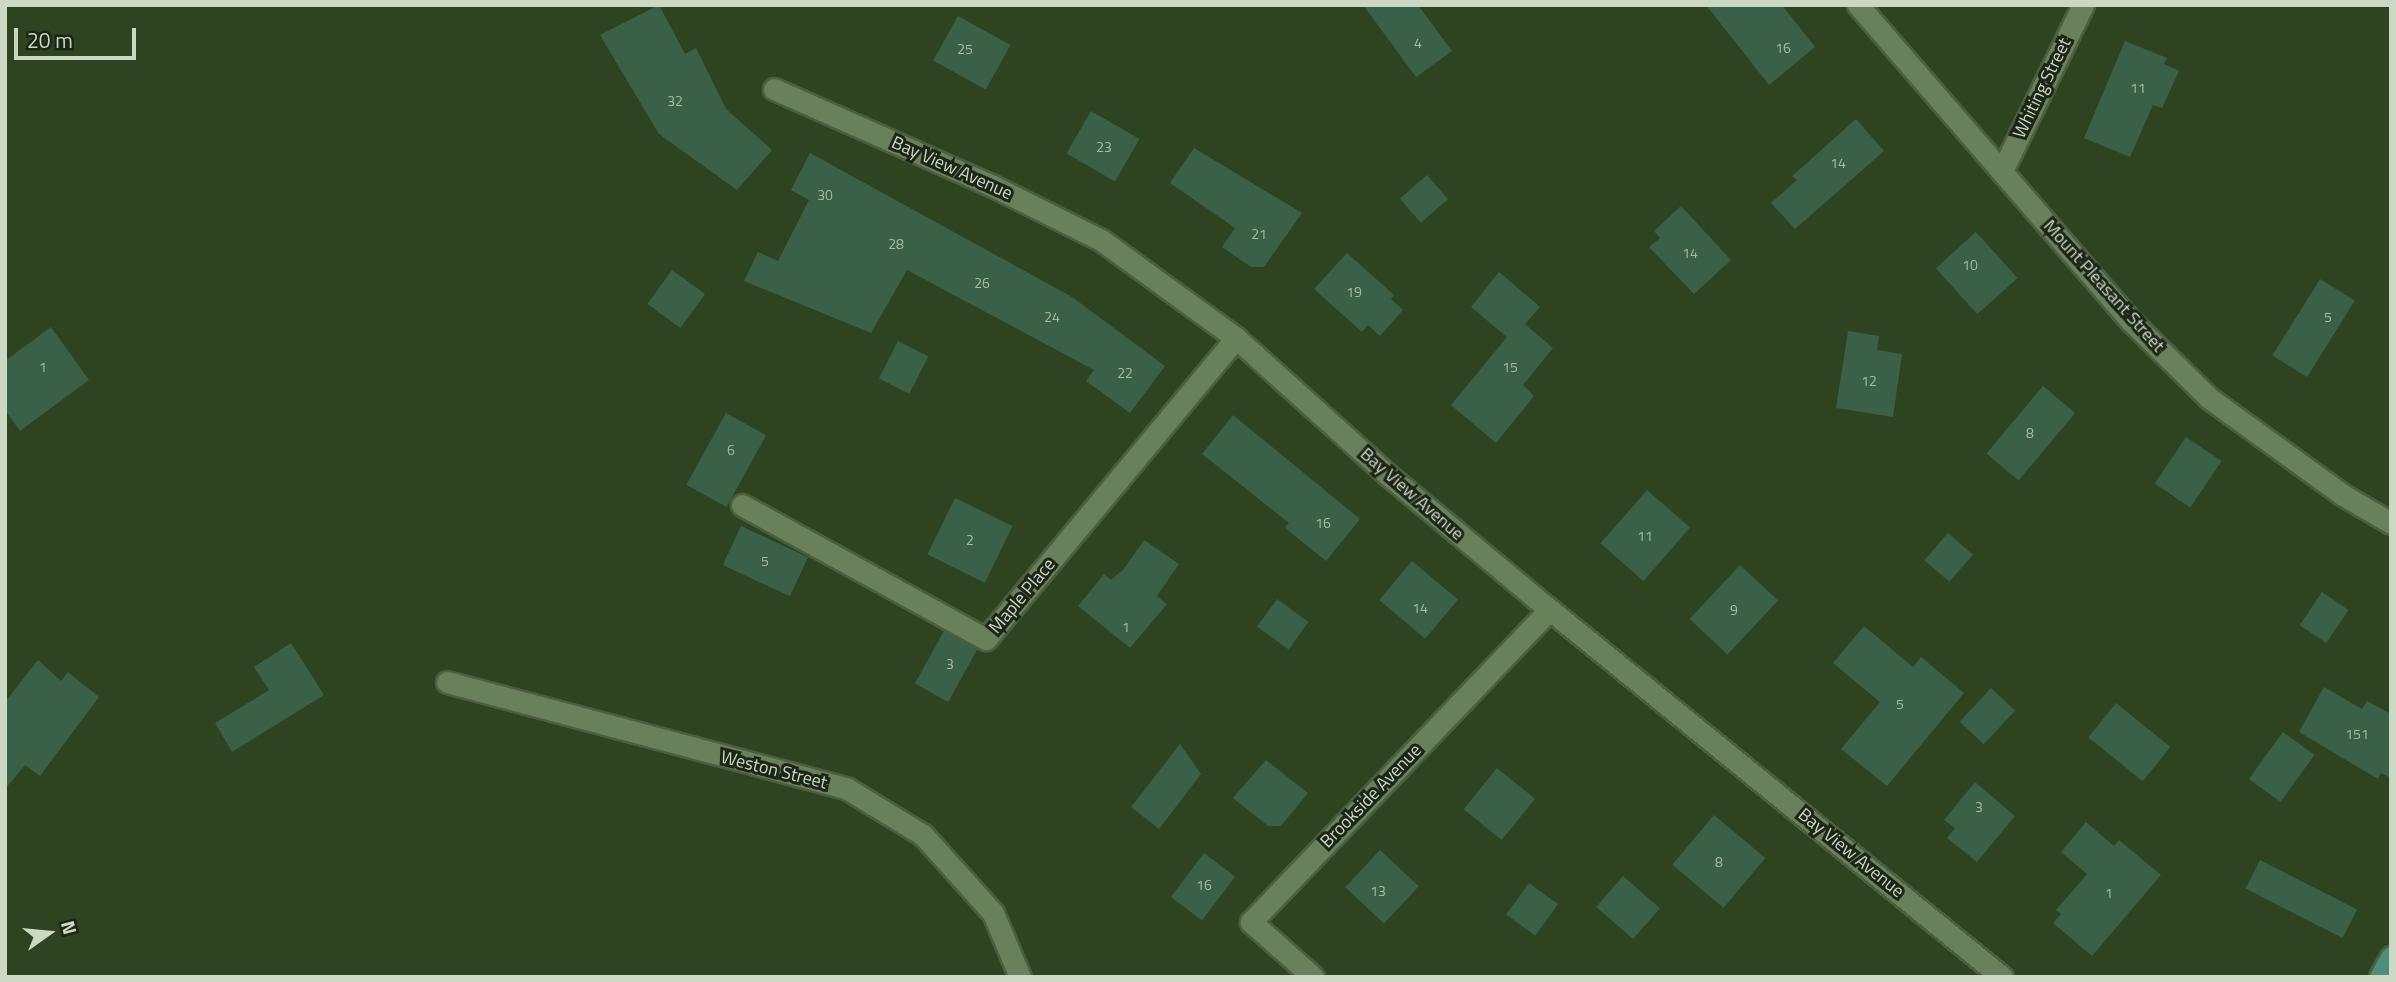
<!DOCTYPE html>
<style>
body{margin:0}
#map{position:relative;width:2396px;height:982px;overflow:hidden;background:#2e4320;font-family:"Titillium Web",sans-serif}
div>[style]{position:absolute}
.building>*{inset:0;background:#3a6147;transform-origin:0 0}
.roads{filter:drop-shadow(2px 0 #4c5e3f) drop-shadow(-2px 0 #4c5e3f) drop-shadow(0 2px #4c5e3f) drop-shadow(0 -2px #4c5e3f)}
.minor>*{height:21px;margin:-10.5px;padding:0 10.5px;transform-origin:10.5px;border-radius:10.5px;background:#69815b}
.major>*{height:21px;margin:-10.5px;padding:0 10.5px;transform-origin:10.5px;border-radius:10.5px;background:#508c7c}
span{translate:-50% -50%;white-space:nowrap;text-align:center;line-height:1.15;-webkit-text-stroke:6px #1c2617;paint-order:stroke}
.number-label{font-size:14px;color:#a7baa4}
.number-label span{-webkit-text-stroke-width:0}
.street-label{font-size:18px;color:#cbd8c3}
.frame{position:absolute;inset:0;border:7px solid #cbd8c3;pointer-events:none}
.north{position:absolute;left:14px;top:898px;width:70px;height:70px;-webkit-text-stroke:5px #1c2617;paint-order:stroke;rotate:75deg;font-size:19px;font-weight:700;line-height:28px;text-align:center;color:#cbd8c3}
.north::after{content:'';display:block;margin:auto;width:24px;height:32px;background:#cbd8c3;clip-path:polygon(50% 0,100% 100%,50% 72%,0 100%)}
.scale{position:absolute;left:14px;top:28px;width:122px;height:32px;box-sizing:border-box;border:4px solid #cbd8c3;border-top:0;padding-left:9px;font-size:21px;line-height:24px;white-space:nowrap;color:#cbd8c3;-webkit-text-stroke:5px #1c2617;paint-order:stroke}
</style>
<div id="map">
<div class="building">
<div style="clip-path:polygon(659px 5px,685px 54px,696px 48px,726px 109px,772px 150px,737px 190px,659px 134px,600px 35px)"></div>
<div style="clip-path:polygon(1363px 5px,1418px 5px,1452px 51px,1416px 77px)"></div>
<div style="clip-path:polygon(1706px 5px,1782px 5px,1815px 47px,1769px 85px)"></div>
<div style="left:958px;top:16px;width:60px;height:51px;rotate:29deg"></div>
<div style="clip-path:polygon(2125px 41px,2167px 58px,2164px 64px,2179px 71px,2162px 108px,2153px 105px,2130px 157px,2084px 138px)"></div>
<div style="left:1091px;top:111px;width:56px;height:49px;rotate:30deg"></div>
<div style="clip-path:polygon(1856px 119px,1884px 151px,1795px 229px,1771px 203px,1797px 180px,1792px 176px)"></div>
<div style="clip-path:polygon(1194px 148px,1302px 213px,1264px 267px,1251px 267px,1222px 247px,1235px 228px,1170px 183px)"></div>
<div style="clip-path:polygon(810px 153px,1072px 297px,1165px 366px,1130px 413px,1086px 381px,1094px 370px,907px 270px,871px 333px,744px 281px,758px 252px,778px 261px,809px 200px,791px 190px)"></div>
<div style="left:1427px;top:175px;width:32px;height:36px;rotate:49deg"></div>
<div style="clip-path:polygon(1681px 206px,1731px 260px,1694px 294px,1649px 247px,1660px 238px,1654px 231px)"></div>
<div style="left:1976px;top:232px;width:62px;height:54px;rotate:48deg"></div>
<div style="clip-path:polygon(1347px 253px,1394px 295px,1391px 299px,1403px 310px,1380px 336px,1368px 325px,1362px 332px,1314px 289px)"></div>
<div style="left:672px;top:270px;width:41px;height:42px;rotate:36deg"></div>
<div style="clip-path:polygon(1499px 272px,1540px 307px,1525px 324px,1553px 348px,1523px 385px,1534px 396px,1496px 443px,1451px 405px,1507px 337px,1471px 307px)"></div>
<div style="left:2320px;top:279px;width:41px;height:90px;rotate:32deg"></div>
<div style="clip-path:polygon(51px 327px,89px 380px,20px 431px,5px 410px,5px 361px)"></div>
<div style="clip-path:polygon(1848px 331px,1879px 336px,1877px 350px,1902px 354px,1893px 417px,1836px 408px)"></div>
<div style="left:898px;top:341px;width:34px;height:42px;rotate:27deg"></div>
<div style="left:2043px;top:386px;width:42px;height:88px;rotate:40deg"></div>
<div style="left:726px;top:413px;width:46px;height:82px;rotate:29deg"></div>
<div style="clip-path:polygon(1233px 415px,1360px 519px,1326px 561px,1285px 528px,1289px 523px,1202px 454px)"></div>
<div style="left:2186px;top:437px;width:43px;height:56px;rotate:34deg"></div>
<div style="left:1647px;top:490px;width:57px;height:71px;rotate:41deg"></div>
<div style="left:955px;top:498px;width:64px;height:63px;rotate:26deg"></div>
<div style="left:741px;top:526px;width:74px;height:43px;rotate:25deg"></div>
<div style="left:1948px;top:533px;width:33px;height:36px;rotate:41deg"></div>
<div style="clip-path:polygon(1144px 540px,1179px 564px,1157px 596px,1167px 604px,1130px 648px,1078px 606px,1104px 574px,1111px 580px,1124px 569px)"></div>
<div style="left:1412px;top:561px;width:60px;height:51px;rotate:40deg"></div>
<div style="left:1740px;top:565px;width:52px;height:74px;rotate:43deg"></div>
<div style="left:2322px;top:592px;width:32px;height:40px;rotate:34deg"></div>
<div style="left:1277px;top:599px;width:39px;height:34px;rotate:36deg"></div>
<div style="clip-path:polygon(1864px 626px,1913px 667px,1921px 657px,1964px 693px,1887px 786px,1841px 749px,1880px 702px,1833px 663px)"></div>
<div style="left:944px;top:631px;width:38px;height:60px;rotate:29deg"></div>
<div style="clip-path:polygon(291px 643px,324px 695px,232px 752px,215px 723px,269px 690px,254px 667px)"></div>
<div style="clip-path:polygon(38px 660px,61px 681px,68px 672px,99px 697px,40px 776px,25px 765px,5px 789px,5px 702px)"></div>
<div style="clip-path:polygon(2324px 687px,2362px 709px,2367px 701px,2391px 714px,2391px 778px,2381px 773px,2378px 779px,2299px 732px)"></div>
<div style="left:1991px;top:688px;width:33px;height:46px;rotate:43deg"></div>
<div style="left:2116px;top:703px;width:70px;height:44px;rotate:39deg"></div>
<div style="left:2283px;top:732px;width:39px;height:58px;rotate:36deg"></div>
<div style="clip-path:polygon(1180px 744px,1201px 774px,1159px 829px,1131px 807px)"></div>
<div style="clip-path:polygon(1266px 760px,1308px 793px,1281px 826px,1268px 826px,1233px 798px)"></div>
<div style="left:1497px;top:768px;width:49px;height:53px;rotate:39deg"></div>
<div style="clip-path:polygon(1975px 782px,2015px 816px,1977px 862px,1947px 838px,1955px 828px,1944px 820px)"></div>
<div style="left:1714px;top:815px;width:67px;height:65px;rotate:40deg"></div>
<div style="clip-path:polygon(2086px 822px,2114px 846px,2119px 840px,2161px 875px,2092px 956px,2053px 923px,2061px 914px,2056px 910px,2087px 874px,2061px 852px)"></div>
<div style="left:1380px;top:850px;width:53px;height:51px;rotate:43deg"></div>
<div style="left:1204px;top:853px;width:39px;height:55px;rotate:37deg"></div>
<div style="left:2260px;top:860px;width:109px;height:32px;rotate:27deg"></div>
<div style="left:1623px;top:876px;width:49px;height:41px;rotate:41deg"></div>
<div style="left:1529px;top:883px;width:36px;height:39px;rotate:36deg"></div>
</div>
<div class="roads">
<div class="minor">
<div style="left:1858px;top:5px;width:419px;rotate:49.2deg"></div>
<div style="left:2132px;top:322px;width:108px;rotate:44.6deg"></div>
<div style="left:2209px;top:398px;width:165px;rotate:35.9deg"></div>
<div style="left:2343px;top:495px;width:56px;rotate:30.3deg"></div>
<div style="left:774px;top:89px;width:240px;rotate:23.9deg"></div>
<div style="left:993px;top:186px;width:121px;rotate:26.6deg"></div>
<div style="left:1101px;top:240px;width:167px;rotate:36deg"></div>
<div style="left:1236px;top:338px;width:205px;rotate:42deg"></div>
<div style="left:1388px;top:475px;width:189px;rotate:39.8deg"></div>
<div style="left:1533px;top:596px;width:604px;rotate:39.09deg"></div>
<div style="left:2002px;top:171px;width:185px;rotate:-64deg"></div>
<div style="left:742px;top:505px;width:278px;rotate:28.8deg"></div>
<div style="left:986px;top:639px;width:391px;rotate:-50.3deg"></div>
<div style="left:447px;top:682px;width:413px;rotate:14.9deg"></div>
<div style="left:846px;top:788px;width:90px;rotate:31.4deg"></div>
<div style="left:923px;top:835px;width:105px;rotate:48.1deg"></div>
<div style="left:993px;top:913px;width:69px;rotate:67.1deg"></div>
<div style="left:1313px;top:977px;width:83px;rotate:-138.4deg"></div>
<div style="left:1251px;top:922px;width:431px;rotate:-46.3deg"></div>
</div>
<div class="major">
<div style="left:2380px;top:977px;width:23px;rotate:-61deg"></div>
</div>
</div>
<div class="number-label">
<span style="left:1418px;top:43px">4</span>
<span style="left:1783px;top:48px">16</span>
<span style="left:965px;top:49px">25</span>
<span style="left:2138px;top:88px">11</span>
<span style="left:675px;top:101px">32</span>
<span style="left:1104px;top:147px">23</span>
<span style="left:1838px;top:163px">14</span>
<span style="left:825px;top:195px">30</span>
<span style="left:1259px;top:234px">21</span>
<span style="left:896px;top:244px">28</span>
<span style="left:1690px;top:253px">14</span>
<span style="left:1970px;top:265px">10</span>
<span style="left:982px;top:283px">26</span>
<span style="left:1354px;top:292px">19</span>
<span style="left:1052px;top:317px">24</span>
<span style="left:2328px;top:317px">5</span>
<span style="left:43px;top:367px">1</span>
<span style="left:1510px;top:367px">15</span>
<span style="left:1125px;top:373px">22</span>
<span style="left:1869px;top:381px">12</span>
<span style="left:2030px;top:433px">8</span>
<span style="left:731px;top:450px">6</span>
<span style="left:1323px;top:523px">16</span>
<span style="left:1645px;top:536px">11</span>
<span style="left:970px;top:540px">2</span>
<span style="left:765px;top:561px">5</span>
<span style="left:1420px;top:608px">14</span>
<span style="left:1734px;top:610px">9</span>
<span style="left:1126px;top:627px">1</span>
<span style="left:950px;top:664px">3</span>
<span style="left:1900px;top:704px">5</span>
<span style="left:2357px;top:734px">151</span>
<span style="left:1979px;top:807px">3</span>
<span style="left:1719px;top:862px">8</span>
<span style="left:1204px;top:885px">16</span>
<span style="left:1378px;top:891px">13</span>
<span style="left:2109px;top:893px">1</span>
</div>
<div class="street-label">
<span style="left:2042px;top:88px;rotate:-64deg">Whiting Street</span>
<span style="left:952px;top:168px;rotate:24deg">Bay View Avenue</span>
<span style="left:2104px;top:286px;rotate:48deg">Mount Pleasant Street</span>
<span style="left:1412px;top:494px;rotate:41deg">Bay View Avenue</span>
<span style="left:1022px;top:596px;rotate:-50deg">Maple Place</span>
<span style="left:774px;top:770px;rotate:14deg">Weston Street</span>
<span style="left:1371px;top:796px;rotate:-46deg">Brookside Avenue</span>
<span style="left:1851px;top:853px;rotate:39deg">Bay View Avenue</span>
</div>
<div class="frame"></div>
<div class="north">N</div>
<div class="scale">20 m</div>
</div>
